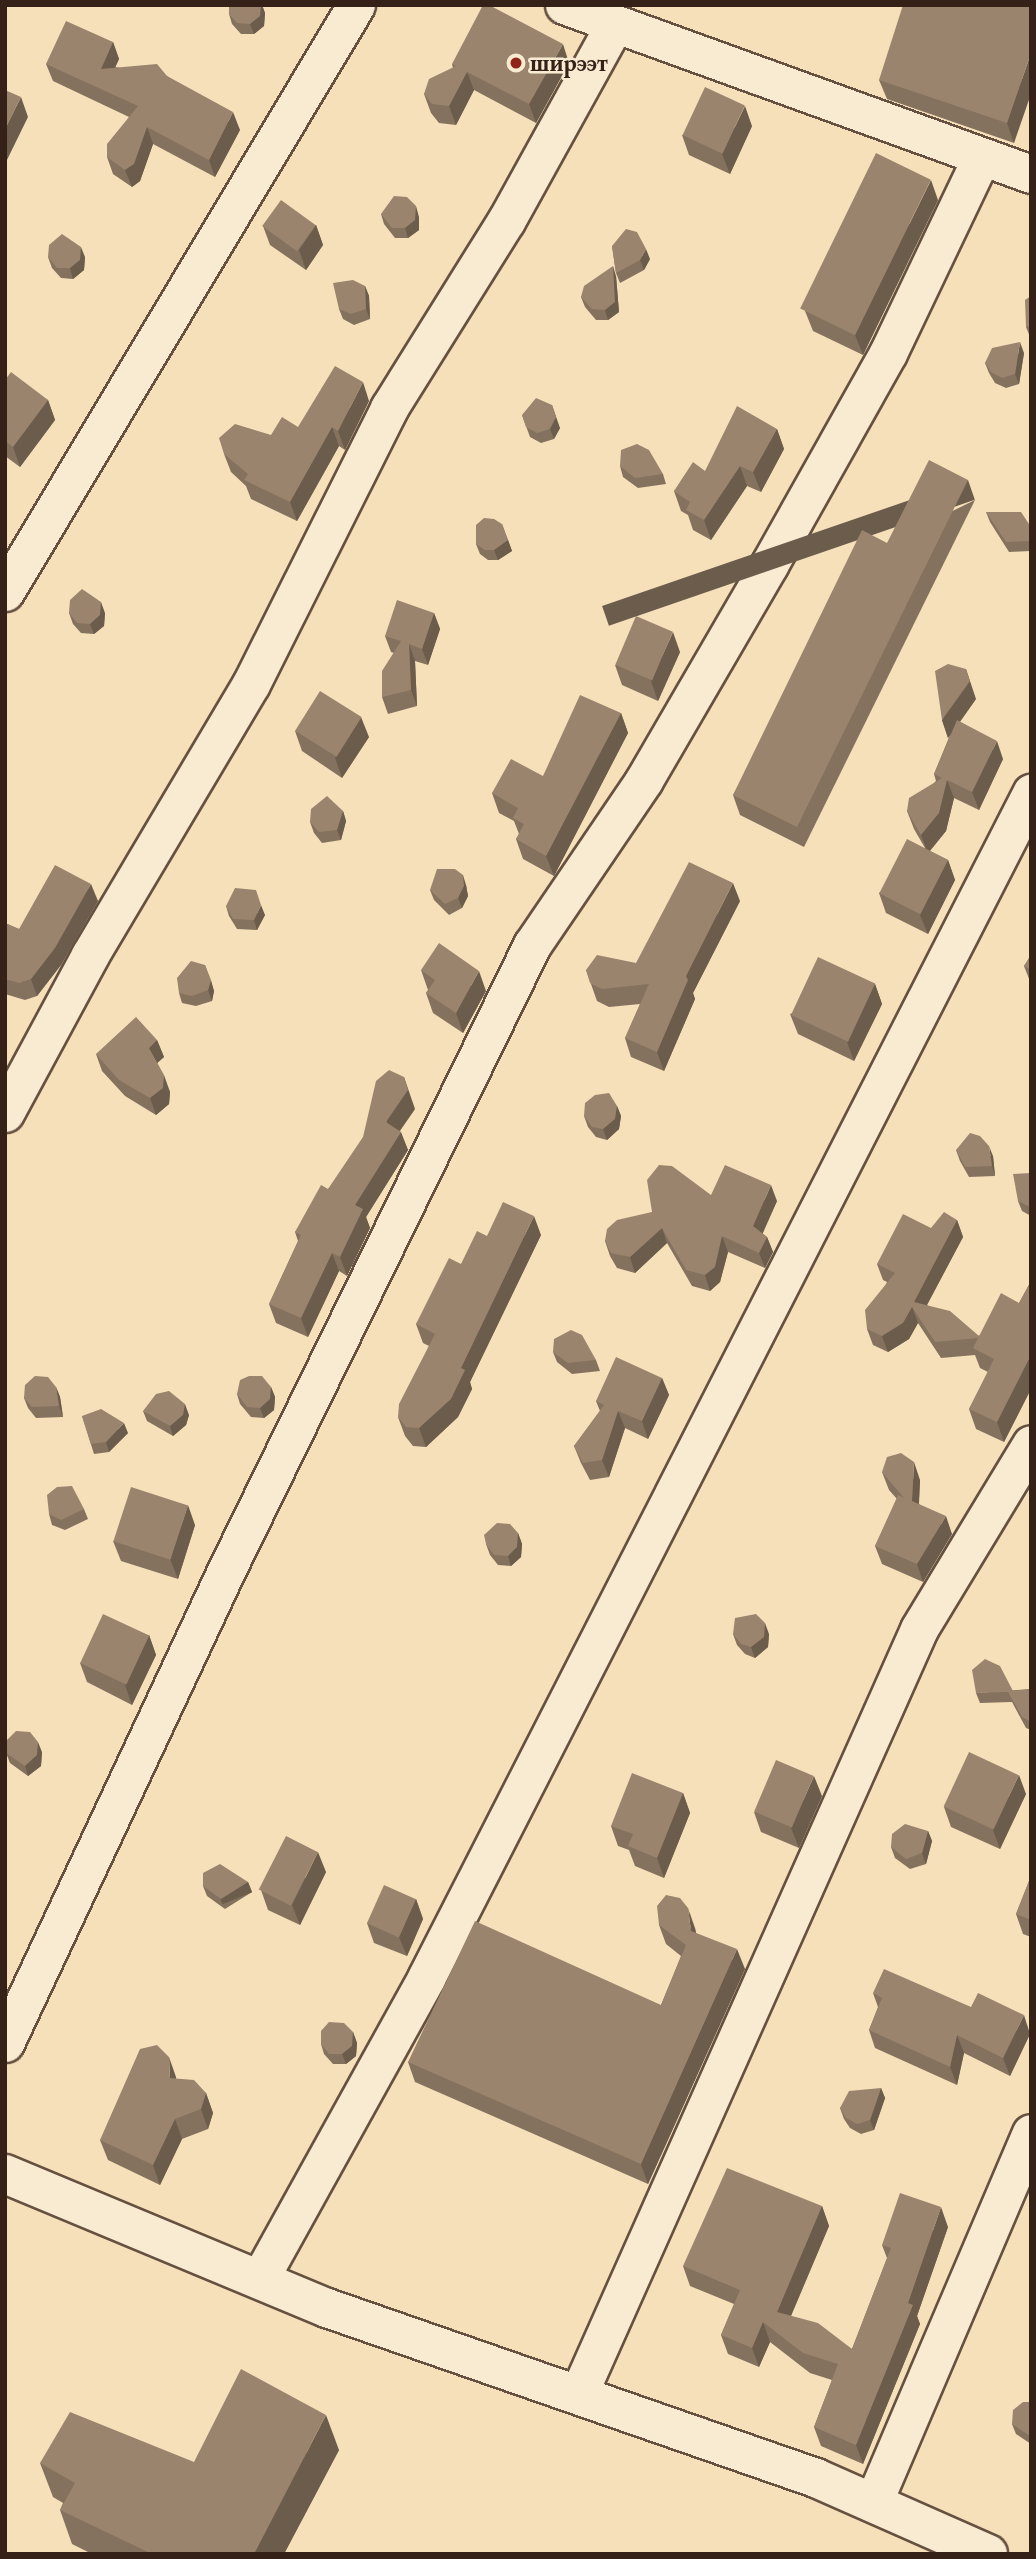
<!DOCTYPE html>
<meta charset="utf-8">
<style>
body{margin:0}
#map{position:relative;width:1036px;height:2559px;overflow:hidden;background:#f6e0ba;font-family:"EB Garamond",serif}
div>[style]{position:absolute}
.roads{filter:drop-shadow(2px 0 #665141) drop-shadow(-2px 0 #665141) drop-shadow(0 2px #665141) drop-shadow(0 -2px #665141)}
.minor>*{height:37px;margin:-18.5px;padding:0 18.5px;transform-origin:18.5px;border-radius:18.5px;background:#f9ebd2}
.secondary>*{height:38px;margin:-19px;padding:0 19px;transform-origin:19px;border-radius:19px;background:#f9ebd2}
.wall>*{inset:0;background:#84725e}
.shaded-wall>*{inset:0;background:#6c5c4c;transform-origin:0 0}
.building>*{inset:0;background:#9a846d;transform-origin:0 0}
.dots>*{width:19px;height:19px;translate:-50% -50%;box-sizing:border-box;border:4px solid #f9ebd2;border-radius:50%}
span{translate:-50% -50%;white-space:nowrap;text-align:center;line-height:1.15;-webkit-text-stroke:5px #f9ebd2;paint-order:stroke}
.poi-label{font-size:24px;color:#362119;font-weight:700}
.left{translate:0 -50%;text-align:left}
.frame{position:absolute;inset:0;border:7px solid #362119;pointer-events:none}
</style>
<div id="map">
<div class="roads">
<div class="minor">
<div style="left:564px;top:5px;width:497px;rotate:19.9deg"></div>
<div style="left:5px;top:592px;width:684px;rotate:-59.12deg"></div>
<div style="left:5px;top:1113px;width:179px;rotate:-61.7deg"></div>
<div style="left:90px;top:955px;width:315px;rotate:-59.3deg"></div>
<div style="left:251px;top:684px;width:309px;rotate:-63.4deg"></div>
<div style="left:389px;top:408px;width:221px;rotate:-58deg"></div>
<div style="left:506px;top:221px;width:224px;rotate:-61.1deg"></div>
<div style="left:5px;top:2043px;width:521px;rotate:-64.91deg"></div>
<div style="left:226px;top:1571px;width:697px;rotate:-63.95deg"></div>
<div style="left:532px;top:945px;width:199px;rotate:-55.8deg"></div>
<div style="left:644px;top:780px;width:249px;rotate:-59.8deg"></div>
<div style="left:769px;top:565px;width:243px;rotate:-60.7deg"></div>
<div style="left:888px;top:353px;width:214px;rotate:-64.5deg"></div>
<div style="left:260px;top:2278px;width:343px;rotate:-61deg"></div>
<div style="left:426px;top:1978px;width:1331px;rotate:-62.95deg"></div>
<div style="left:578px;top:2395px;width:838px;rotate:-66deg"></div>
<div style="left:919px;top:1629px;width:216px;rotate:-58.8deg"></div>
<div style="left:873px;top:2503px;width:402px;rotate:-66.9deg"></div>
</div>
<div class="secondary">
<div style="left:5px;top:2174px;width:349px;rotate:22.6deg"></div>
<div style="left:327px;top:2308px;width:518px;rotate:19.17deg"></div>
<div style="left:816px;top:2478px;width:188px;rotate:23.8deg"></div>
</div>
</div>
<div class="wall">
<div style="clip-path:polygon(229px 5px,262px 5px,265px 13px,264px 26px,254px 34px,241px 34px,232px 24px,229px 14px)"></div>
<div style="clip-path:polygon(1031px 5px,1014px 143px,887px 99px,879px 80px)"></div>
<div style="clip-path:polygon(113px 42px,119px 59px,115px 67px,167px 76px,240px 130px,215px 177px,153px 144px,140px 181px,132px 187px,113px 174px,107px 157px,129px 117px,53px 81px,46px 64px)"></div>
<div style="clip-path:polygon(569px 63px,536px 123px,474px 90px,456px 125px,439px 123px,431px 113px,424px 94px,453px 68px,452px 64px)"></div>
<div style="clip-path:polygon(752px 126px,730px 174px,689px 155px,682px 135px)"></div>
<div style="clip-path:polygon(938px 200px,863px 355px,813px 331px,805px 311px)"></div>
<div style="clip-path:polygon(381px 214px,419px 217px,419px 230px,408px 238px,395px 238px,384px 224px)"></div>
<div style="clip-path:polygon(316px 225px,323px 245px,306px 270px,270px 245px,263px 226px)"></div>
<div style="clip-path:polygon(612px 246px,650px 259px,644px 270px,620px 283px,616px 273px)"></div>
<div style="clip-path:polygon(48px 257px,85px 257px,84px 270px,73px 279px,61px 278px,52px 268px)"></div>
<div style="clip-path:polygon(616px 276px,619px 312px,608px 320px,596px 320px,585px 307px,581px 297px)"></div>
<div style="clip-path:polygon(365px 286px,369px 296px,370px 319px,354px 325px,343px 319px,339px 309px)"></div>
<div style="clip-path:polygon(1031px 296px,1031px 337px,1030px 337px,1026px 327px)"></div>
<div style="clip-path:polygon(1024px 353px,1019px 384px,1006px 388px,995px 383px,989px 373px,985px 363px)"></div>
<div style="clip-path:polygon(5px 380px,48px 400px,55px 420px,20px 467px,5px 456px)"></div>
<div style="clip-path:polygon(369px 401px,345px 450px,339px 446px,297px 521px,251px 499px,246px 486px,231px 472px,224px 454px,271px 435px,298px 427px)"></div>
<div style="clip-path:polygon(522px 415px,560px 428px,554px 439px,541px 443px,530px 437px)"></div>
<div style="clip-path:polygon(777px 429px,784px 449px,761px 492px,747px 486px,711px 540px,693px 530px,688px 515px,681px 511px,674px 491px,705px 471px)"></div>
<div style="clip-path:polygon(620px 466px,663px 474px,666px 484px,638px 488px,623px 477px)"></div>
<div style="clip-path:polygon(975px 500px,804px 847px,740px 815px,733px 795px,887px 543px)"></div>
<div style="clip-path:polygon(986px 512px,1031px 527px,1031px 551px,1009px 552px,990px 522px)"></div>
<div style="clip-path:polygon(502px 524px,512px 551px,498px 560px,488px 560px,480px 554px,476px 544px)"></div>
<div style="clip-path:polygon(69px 613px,105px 613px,104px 626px,94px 634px,81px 633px,73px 624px)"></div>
<div style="clip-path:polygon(434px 613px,440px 629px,428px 665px,415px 661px,417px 706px,388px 714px,382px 697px,394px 653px,391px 652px,385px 636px)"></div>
<div style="clip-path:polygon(680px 652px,658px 701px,622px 685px,615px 665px)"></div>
<div style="clip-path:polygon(976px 699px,960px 722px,1003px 759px,979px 810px,954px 798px,946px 831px,930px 851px,948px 860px,955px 880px,928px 934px,886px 913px,879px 893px,925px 848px,914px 829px,907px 811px,936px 781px,934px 774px,950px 735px,948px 738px,942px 720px)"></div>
<div style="clip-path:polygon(621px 713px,628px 733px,554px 876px,523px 859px,516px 839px,519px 834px,514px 821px,499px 813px,492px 793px,543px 776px)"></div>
<div style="clip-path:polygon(295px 731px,369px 737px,342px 778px,302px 751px)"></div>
<div style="clip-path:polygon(343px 811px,346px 821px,341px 840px,322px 843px,314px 833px,310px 822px)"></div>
<div style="clip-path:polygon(466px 885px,468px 896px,462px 908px,449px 915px,434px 900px,430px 890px)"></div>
<div style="clip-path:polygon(98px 901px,61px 965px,37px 996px,25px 1000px,5px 994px,5px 923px,19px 929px)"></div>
<div style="clip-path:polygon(740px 901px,693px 993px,695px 999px,664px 1071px,631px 1057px,625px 1038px,640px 1004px,609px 1007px,597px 1001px,586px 970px,636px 963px)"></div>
<div style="clip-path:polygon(226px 906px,265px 915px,257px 930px,237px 929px,229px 916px)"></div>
<div style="clip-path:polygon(1031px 955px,1031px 984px,1024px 966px)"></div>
<div style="clip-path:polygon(205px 965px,214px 991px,212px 1001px,196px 1006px,182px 1003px,179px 993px)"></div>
<div style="clip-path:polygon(421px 970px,486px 991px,463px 1033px,433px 1013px,426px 993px,428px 990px)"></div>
<div style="clip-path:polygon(875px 984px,882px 1004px,854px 1061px,798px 1034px,790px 1014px)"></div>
<div style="clip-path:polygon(157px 1040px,164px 1057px,157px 1063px,170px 1092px,169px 1104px,156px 1115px,125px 1096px,102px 1071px,96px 1054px)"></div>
<div style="clip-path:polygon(617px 1106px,621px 1116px,619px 1129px,607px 1140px,596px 1137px,588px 1127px,584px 1116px)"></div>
<div style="clip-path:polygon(415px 1109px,400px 1131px,408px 1150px,366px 1217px,370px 1228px,347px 1276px,339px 1271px,308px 1337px,276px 1323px,269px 1304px,298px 1241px,295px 1232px,328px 1189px)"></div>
<div style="clip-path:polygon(956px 1150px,993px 1156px,995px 1176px,969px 1177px,960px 1161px)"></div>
<div style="clip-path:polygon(1031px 1173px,1031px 1216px,1022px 1211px,1018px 1201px)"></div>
<div style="clip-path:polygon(711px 1195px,777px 1201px,762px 1233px,767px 1237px,773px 1252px,765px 1268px,728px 1252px,720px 1282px,710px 1291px,692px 1286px,667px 1243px,635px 1273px,617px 1268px,610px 1256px,605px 1241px,652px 1212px)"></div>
<div style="clip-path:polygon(957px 1220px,963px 1237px,927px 1305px,979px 1336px,1019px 1303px,1031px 1281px,1031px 1389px,1004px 1442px,976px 1429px,969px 1409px,988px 1372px,980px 1368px,975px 1355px,941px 1358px,918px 1323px,909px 1339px,888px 1352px,873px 1345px,867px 1329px,887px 1282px,883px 1280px,877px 1264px,931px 1228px)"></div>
<div style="clip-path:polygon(541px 1235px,470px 1382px,472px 1389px,458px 1417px,426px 1447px,413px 1446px,405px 1436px,398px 1417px,429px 1346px,423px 1343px,416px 1324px,461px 1264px,487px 1236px)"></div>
<div style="clip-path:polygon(553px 1352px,596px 1360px,600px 1371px,572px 1374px,557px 1362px)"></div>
<div style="clip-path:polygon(662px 1378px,669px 1395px,648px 1439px,625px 1428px,609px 1477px,590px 1480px,581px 1463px,574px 1446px,600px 1411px,596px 1401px)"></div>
<div style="clip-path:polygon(56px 1387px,60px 1397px,63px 1417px,36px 1418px,28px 1408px,24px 1398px)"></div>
<div style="clip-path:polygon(271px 1387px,275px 1397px,274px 1410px,264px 1418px,251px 1417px,240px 1404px,237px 1394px)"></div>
<div style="clip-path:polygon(143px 1411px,189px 1415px,186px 1425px,173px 1436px,147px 1421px)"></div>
<div style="clip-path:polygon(82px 1416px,128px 1433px,109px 1452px,94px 1454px)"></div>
<div style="clip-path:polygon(882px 1472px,920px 1480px,919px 1504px,952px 1534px,923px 1582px,882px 1564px,875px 1546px,897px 1499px,889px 1490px)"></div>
<div style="clip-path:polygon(84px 1509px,88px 1519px,65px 1530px,52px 1525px,49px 1514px)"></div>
<div style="clip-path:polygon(195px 1525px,178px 1579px,121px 1561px,113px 1541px)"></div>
<div style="clip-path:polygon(518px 1533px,522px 1544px,521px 1557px,511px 1566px,498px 1565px,490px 1555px,486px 1544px)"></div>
<div style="clip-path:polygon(733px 1634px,769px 1634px,768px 1647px,755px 1658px,745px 1654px,737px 1645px)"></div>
<div style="clip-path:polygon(149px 1635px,156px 1655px,132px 1705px,87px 1682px,80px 1663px)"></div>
<div style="clip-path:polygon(1031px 1689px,1031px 1730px,1026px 1728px,1012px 1702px,980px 1703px,976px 1693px)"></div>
<div style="clip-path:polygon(42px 1752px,41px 1766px,28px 1776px,10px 1763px,6px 1753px)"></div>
<div style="clip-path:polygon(683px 1793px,690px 1813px,664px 1878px,635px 1866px,629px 1850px,618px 1846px,611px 1826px)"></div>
<div style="clip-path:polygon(1026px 1794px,1000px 1849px,951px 1827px,944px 1807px)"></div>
<div style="clip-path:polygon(822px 1796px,799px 1848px,761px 1832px,754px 1812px)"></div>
<div style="clip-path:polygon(928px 1831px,932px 1841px,926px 1864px,910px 1869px,895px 1858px,891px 1847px)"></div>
<div style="clip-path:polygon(326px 1872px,300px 1925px,268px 1910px,261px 1890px)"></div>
<div style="clip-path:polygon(1031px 1876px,1031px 1937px,1023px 1934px,1016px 1914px)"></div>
<div style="clip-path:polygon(248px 1882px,252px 1892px,225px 1909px,207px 1896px,203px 1886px)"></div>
<div style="clip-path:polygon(416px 1899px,423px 1919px,407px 1956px,374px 1943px,367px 1923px)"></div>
<div style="clip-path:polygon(659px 1925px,695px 1928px,696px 1933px,745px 1969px,648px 2184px,415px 2082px,408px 2062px,661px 2005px,681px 1956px,666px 1944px)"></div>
<div style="clip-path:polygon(873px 1993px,1030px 2034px,1010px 2076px,964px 2053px,957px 2085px,875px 2048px,869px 2030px,878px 2007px)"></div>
<div style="clip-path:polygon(353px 2032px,357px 2043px,356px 2056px,346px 2064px,333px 2064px,324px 2054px,321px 2044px)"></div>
<div style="clip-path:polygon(176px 2077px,176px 2079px,206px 2093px,213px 2113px,208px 2129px,182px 2139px,160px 2185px,108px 2160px,100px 2140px)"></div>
<div style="clip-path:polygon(881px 2088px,885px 2098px,874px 2130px,861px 2134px,850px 2128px,844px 2119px,840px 2108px)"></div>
<div style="clip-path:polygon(822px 2206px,829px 2226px,791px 2316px,852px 2349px,887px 2258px,882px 2245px,948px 2227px,917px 2316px,920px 2324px,863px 2464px,821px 2446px,814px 2427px,832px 2380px,810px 2373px,770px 2342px,759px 2367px,728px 2354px,721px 2335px,734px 2304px,690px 2286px,683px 2266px)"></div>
<div style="clip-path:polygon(1031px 2402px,1031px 2444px,1016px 2434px,1012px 2424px)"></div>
<div style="clip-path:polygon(339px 2450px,284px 2554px,92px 2554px,72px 2544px,60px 2510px,63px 2503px,53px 2497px,40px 2463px,194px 2462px)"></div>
</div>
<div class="shaded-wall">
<div style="clip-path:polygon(261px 5px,262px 5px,265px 13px,264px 26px,254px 34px,250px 24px)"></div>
<div style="clip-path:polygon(113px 42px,119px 59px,107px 86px,101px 69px)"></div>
<div style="clip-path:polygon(563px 44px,569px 63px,536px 123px,529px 104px)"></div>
<div style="clip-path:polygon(1031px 53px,1031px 94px,1014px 143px,1007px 123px)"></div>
<div style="clip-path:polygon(467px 72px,474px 90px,456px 125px,449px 106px)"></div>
<div style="clip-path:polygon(21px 97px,28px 117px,5px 164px,5px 129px)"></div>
<div style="clip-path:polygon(745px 106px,752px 126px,730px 174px,722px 154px)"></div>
<div style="clip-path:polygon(233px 112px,240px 130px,215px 177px,209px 160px)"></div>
<div style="clip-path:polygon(147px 127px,153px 144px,140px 181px,132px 187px,125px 170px)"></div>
<div style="clip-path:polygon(931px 180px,938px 200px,863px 355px,855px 335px)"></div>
<div style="clip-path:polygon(416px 206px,419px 217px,419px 230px,408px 238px,405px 228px)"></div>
<div style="clip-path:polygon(316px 225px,323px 245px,306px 270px,299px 250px)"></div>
<div style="clip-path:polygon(81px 247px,85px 257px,84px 270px,73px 279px,70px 268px)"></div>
<div style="clip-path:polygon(646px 249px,650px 259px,644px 270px,640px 260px)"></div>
<div style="clip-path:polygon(613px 266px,616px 276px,619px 312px,608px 320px,605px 310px)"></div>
<div style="clip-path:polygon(365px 286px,369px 296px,370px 319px,366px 309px)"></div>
<div style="clip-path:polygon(1020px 342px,1024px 353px,1019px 384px,1015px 374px)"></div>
<div style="clip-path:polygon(363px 382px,369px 401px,345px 450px,338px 431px)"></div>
<div style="clip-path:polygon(48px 400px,55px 420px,20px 467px,13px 447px)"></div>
<div style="clip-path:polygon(552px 405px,560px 428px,554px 439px,550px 429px)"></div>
<div style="clip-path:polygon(332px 427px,339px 446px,297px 521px,290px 502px)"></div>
<div style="clip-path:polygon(777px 429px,784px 449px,761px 492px,753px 472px)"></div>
<div style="clip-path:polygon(740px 466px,747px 486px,711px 540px,704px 520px)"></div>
<div style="left:968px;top:480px;width:21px;height:387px;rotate:71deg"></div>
<div style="clip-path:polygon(508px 540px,512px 551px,498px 560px,494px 550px)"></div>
<div style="clip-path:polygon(101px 602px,105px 613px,104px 626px,94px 634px,90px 624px)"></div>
<div style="clip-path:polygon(434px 613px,440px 629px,428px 665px,422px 649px)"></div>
<div style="clip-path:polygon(673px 632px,680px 652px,658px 701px,651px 681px)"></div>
<div style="clip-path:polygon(409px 644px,415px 661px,417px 706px,411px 690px)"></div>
<div style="clip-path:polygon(966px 669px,976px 699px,948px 738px,942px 720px)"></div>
<div style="clip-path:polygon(621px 713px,628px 733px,554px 876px,546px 856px)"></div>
<div style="clip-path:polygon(361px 717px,369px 737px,342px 778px,335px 758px)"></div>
<div style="clip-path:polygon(997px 741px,1003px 759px,979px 810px,972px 792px)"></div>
<div style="clip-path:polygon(947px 780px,954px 798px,946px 831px,928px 853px,921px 835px)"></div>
<div style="clip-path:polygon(343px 811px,346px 821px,341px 840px,337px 830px)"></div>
<div style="clip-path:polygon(948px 860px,955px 880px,928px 934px,920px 915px)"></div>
<div style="clip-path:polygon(463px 875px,466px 885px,468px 896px,462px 908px,458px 898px)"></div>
<div style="clip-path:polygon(733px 883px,740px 901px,693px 993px,695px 999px,664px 1071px,657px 1052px,686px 976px)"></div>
<div style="clip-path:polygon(91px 884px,98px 901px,61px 965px,37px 996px,31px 979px)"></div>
<div style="clip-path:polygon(261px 905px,265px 915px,257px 930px,254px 920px)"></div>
<div style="clip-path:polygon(479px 971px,486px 991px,463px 1033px,456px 1013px)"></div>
<div style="clip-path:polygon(211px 980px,214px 991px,212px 1001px,208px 990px)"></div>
<div style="clip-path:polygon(875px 984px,882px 1004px,854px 1061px,847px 1042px)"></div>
<div style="clip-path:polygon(157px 1040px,164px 1057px,155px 1065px,149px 1048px)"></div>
<div style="clip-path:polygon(164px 1075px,170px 1092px,169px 1104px,156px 1115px,150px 1098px)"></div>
<div style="clip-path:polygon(404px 1077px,415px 1109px,393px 1140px,386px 1122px)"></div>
<div style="clip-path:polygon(617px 1106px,621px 1116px,619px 1129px,607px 1140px,603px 1129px)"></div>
<div style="clip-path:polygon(401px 1132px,408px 1150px,366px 1217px,370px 1228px,347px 1276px,340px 1257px,355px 1205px)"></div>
<div style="clip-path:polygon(989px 1146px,993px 1156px,995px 1176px,992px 1166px)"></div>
<div style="clip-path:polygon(771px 1185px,777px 1201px,759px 1242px,753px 1226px)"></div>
<div style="clip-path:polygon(534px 1216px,541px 1235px,470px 1382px,472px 1389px,458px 1417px,426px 1447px,419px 1428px,461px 1368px)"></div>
<div style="clip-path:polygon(957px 1220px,963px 1237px,920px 1318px,914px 1302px)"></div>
<div style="clip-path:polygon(662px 1228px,667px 1243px,635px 1273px,630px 1257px)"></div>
<div style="clip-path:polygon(722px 1236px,728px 1252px,720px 1282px,710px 1291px,705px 1275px)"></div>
<div style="clip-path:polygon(767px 1237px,773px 1252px,765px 1268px,759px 1253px)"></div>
<div style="clip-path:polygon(332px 1253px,339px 1271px,308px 1337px,301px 1318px)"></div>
<div style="clip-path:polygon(912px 1307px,918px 1323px,909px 1339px,888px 1352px,882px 1336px)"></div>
<div style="clip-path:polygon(1031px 1355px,1031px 1389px,1004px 1442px,997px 1422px)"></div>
<div style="clip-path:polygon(662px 1378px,669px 1395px,648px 1439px,642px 1421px)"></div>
<div style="clip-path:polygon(56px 1387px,60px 1397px,63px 1417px,59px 1406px)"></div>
<div style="clip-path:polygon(271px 1387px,275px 1397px,274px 1410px,264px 1418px,260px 1408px)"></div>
<div style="clip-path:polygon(185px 1404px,189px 1415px,186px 1425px,173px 1436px,170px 1426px)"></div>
<div style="clip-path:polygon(618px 1411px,625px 1428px,609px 1477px,602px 1460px)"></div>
<div style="clip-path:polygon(124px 1423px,128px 1433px,109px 1452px,106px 1442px)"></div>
<div style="clip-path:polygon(914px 1462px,920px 1480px,918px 1519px,912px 1501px)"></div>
<div style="clip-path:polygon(188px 1505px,195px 1525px,178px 1579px,170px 1559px)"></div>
<div style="clip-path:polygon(946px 1516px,952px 1534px,923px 1582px,917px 1564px)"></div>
<div style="clip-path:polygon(518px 1533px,522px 1544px,521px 1557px,511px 1566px,508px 1556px)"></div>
<div style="clip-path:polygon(765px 1623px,769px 1634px,768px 1647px,755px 1658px,751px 1647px)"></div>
<div style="clip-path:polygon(149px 1635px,156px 1655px,132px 1705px,125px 1685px)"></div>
<div style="clip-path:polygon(38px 1742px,42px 1752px,41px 1766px,28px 1776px,25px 1766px)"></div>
<div style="clip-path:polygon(1019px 1775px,1026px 1794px,1000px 1849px,993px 1830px)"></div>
<div style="clip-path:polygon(814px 1776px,822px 1796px,799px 1848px,791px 1828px)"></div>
<div style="clip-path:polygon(683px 1793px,690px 1813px,664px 1878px,657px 1858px)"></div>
<div style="clip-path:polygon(928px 1831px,932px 1841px,926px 1864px,922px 1853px)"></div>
<div style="clip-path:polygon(318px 1852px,326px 1872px,300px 1925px,292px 1905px)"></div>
<div style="left:248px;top:1882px;width:11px;height:32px;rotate:68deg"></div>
<div style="clip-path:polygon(416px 1899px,423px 1919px,407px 1956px,399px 1937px)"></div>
<div style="clip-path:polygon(688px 1908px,695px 1928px,699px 1951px,691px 1931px)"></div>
<div style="clip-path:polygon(737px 1949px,745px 1969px,648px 2184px,641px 2164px)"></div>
<div style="clip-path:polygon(1024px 2015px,1030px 2034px,1010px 2076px,1003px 2058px)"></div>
<div style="clip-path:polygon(353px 2032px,357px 2043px,356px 2056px,346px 2064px,342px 2054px)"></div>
<div style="clip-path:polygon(957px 2035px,964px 2053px,957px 2085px,950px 2067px)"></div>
<div style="clip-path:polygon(169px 2057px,176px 2077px,177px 2098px,170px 2078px)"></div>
<div style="clip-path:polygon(881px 2088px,885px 2098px,874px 2130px,870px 2120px)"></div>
<div style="clip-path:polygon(206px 2093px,213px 2113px,208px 2129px,201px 2109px)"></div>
<div style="clip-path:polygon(175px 2119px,182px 2139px,160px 2185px,153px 2165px)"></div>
<div style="clip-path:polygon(822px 2206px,829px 2226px,784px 2332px,777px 2312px)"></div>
<div style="clip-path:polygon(941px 2207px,948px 2227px,917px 2316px,920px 2324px,863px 2464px,856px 2445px,908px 2303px)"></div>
<div style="clip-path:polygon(763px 2322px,770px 2342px,759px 2367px,752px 2348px)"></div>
<div style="clip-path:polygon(326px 2415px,339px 2450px,284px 2554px,254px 2554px)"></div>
</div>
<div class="building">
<div style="clip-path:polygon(229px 5px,261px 5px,260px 16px,250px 24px,237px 23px,229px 14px)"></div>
<div style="clip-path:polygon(483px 5px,489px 5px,563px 44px,529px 104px,467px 72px,449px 106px,432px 104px,424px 94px,429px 79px,456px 66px,452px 64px)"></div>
<div style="clip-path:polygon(903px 5px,1031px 5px,1031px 53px,1007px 123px,879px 80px)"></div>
<div style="clip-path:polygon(66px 21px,113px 42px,101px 69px,157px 64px,167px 76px,233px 112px,209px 160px,147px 127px,134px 164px,125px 170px,107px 157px,107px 144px,138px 106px,46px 64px)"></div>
<div style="left:705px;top:87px;width:44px;height:53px;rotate:25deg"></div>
<div style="clip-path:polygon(5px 90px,21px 97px,5px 129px)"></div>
<div style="left:876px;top:153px;width:61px;height:173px;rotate:26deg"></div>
<div style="clip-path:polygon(394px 196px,407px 197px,416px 206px,415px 220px,405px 228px,392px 228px,381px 214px)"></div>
<div style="left:281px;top:200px;width:43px;height:32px;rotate:36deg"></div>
<div style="clip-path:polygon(626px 229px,637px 232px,646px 249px,640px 260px,616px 273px,612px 246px)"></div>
<div style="clip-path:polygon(62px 234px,81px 247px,80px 260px,70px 268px,57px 268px,48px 257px,49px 245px)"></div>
<div style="clip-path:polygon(613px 266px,615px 302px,605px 310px,592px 309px,581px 297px,584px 286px)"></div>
<div style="clip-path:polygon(353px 280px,365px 286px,366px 309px,351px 314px,339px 309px,333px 283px)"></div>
<div style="clip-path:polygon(1031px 296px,1031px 326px,1026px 327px,1025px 300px)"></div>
<div style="clip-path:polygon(1020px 342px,1015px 374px,1002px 378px,991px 372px,985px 363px,992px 348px)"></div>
<div style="clip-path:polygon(335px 366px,363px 382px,338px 431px,332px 427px,290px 502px,244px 480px,248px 474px,224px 454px,219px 438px,235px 424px,271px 435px,282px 417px,298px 427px)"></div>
<div style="clip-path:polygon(11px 372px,48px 400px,13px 447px,5px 441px,5px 380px)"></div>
<div style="clip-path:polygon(536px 398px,552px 405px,556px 417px,550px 429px,537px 433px,526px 427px,522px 415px)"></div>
<div style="clip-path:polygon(737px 406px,777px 429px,753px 472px,740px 466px,704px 520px,686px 510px,690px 502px,674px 491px,693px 462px,705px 471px)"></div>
<div style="clip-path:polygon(637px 444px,649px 450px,663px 474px,635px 478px,620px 466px,621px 450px)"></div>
<div style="clip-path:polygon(929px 460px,968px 480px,797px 827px,733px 795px,862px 530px,887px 543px)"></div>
<div style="clip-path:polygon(986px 512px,1021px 512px,1031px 527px,1031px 541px,1006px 542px)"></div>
<div style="clip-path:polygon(484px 518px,494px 519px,502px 524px,508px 540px,494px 550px,485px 550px,476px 544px,476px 525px)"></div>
<div style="clip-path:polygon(82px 589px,101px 602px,100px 615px,90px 624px,77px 623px,69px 613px,70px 600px)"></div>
<div style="clip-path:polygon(397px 600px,434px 613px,422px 649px,409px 644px,411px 690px,382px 697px,382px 671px,401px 641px,385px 636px)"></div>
<div style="left:636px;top:616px;width:40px;height:53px;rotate:23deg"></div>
<div style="clip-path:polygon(948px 664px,966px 669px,970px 681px,942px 720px,935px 671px)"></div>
<div style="left:320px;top:691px;width:49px;height:47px;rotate:32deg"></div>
<div style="clip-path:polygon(580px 695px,621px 713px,546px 856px,516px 839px,524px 824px,513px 818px,518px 808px,492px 793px,511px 759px,543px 776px)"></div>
<div style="clip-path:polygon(957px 720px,997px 741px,972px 792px,947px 780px,939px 813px,921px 835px,907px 811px,909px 798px,942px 778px,934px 774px)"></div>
<div style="clip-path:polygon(327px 796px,343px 811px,337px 830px,319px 832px,310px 822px,311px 809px)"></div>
<div style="left:907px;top:839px;width:46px;height:61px;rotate:27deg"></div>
<div style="clip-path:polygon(689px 862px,733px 883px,686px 976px,688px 980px,657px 1052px,625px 1038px,649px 984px,602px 989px,590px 983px,586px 970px,597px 955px,636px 963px)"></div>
<div style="clip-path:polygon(55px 865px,91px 884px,55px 948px,31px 979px,19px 983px,5px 979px,5px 923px,19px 929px)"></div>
<div style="clip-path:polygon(437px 869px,455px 869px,463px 875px,464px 886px,458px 898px,445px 904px,430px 890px)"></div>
<div style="clip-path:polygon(235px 888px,256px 890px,261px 905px,254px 920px,233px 919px,226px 906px)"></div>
<div style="clip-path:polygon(439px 943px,479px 971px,456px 1013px,426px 993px,435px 980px,421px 970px)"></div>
<div style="clip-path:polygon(1031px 955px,1031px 970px,1024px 966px)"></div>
<div style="left:818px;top:957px;width:63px;height:64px;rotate:25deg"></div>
<div style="clip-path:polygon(191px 961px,205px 965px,211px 980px,208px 990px,192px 996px,179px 993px,177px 978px)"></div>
<div style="clip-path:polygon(136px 1017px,157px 1040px,149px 1048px,164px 1075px,163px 1088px,150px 1098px,119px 1080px,96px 1054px)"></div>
<div style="clip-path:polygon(389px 1070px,404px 1077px,408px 1090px,386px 1122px,401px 1132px,355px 1205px,363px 1209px,340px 1257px,332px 1253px,301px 1318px,269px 1304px,301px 1235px,295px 1232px,321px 1185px,328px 1189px,363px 1137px,376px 1081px)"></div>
<div style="clip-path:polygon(609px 1093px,617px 1106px,615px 1119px,603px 1129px,592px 1127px,584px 1116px,585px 1103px,595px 1095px)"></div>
<div style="clip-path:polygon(970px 1133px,980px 1136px,989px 1146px,992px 1166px,965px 1167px,956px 1150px)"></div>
<div style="clip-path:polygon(659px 1165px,672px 1166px,711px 1195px,725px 1165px,771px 1185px,753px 1226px,767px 1237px,759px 1253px,722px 1236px,715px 1267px,705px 1275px,686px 1270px,662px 1228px,630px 1257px,611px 1253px,605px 1241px,607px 1229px,617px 1220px,652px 1212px,647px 1180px)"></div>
<div style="clip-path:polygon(1031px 1173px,1031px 1206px,1030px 1207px,1018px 1201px,1013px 1174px)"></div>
<div style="clip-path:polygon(503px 1202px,534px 1216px,461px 1368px,465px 1370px,451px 1399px,419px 1428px,406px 1427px,398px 1417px,399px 1404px,435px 1334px,416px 1324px,449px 1258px,461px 1264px,477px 1231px,487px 1236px)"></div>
<div style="clip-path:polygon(944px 1212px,957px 1220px,914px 1302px,950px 1311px,979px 1336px,978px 1338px,935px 1342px,912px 1307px,903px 1323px,882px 1336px,867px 1329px,865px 1310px,895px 1273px,877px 1264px,903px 1214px,931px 1228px)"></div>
<div style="clip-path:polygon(1031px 1281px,1031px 1355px,997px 1422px,969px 1409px,994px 1359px,973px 1348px,1001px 1293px,1019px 1303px)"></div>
<div style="clip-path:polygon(571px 1330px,582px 1335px,596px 1360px,568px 1363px,553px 1352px,554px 1339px)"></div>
<div style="clip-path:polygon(616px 1357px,662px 1378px,642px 1421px,618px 1411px,602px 1460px,583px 1463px,574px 1446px,604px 1405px,596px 1401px)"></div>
<div style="clip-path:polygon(35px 1376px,48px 1377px,56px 1387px,59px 1406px,32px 1407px,24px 1398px,25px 1385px)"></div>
<div style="clip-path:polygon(249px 1376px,262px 1376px,271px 1387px,270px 1399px,260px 1408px,247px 1407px,237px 1394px,240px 1380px)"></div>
<div style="clip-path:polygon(169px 1391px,185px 1404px,183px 1415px,170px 1426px,143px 1411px,156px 1394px)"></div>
<div style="clip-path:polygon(101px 1409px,124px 1423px,106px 1442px,91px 1444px,82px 1416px)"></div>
<div style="clip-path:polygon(901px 1453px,914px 1462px,912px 1501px,946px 1516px,917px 1564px,875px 1546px,898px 1495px,904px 1498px,882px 1472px,887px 1457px)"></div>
<div style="clip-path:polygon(72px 1486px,84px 1509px,61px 1520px,49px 1514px,47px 1495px,57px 1487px)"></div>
<div style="left:131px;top:1487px;width:60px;height:57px;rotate:18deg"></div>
<div style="clip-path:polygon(497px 1523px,510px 1524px,518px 1533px,517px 1547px,508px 1556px,494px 1555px,486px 1544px,484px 1535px)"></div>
<div style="left:103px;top:1614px;width:51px;height:54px;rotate:25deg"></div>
<div style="clip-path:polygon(756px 1614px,765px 1623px,764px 1637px,751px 1647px,741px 1644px,733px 1634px,735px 1618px)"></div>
<div style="clip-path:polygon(985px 1659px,1000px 1666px,1013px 1691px,1031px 1689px,1031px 1722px,1022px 1717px,1008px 1692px,976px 1693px,972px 1670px)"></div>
<div style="clip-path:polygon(16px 1731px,30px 1732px,38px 1742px,37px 1755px,25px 1766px,6px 1753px,7px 1740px)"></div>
<div style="left:969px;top:1752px;width:55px;height:60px;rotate:25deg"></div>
<div style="left:776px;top:1760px;width:41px;height:56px;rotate:23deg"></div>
<div style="clip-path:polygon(632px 1773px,683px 1793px,657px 1858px,628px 1846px,633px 1834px,611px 1826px)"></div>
<div style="clip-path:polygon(905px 1824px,928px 1831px,922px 1853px,906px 1859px,891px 1847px,892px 1834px)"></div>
<div style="left:286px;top:1836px;width:36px;height:60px;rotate:27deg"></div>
<div style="clip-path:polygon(220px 1864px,248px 1882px,221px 1899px,203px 1886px,203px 1873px)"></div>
<div style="clip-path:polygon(1031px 1876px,1031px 1920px,1016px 1914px)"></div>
<div style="left:384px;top:1885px;width:35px;height:42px;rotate:24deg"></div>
<div style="clip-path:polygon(666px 1895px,680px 1898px,688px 1908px,691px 1931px,737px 1949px,641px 2164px,408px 2062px,475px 1921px,661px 2005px,686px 1945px,659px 1925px,657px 1906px)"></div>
<div style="clip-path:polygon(884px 1969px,971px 2007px,978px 1993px,1024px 2015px,1003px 2058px,957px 2035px,950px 2067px,869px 2030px,882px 1998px,873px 1993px)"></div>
<div style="clip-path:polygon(329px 2022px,344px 2023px,353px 2032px,352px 2046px,342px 2054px,329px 2054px,321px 2044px,321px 2031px)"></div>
<div style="clip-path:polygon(157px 2045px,169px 2057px,170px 2078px,194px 2080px,206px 2093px,201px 2109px,175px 2119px,153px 2165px,100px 2140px,140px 2049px)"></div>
<div style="clip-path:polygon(881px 2088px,870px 2120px,857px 2124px,846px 2118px,840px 2108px,849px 2091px)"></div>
<div style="clip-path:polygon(727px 2168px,822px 2206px,777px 2312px,818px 2323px,852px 2349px,891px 2248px,882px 2245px,900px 2193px,941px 2207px,908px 2303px,913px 2305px,856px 2445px,814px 2427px,838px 2364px,803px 2353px,763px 2322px,752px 2348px,721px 2335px,740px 2290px,683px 2266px)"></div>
<div style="clip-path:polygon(241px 2369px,326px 2415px,254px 2554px,152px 2554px,60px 2510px,75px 2483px,40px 2463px,70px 2412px,194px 2462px)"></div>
<div style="clip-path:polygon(1023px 2402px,1031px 2402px,1030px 2436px,1012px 2424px,1013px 2410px)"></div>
</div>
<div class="dots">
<div style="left:516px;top:63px;background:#8f2418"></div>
</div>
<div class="poi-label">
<span class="left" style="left:530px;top:63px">ширээт</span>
</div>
<div class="frame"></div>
</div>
